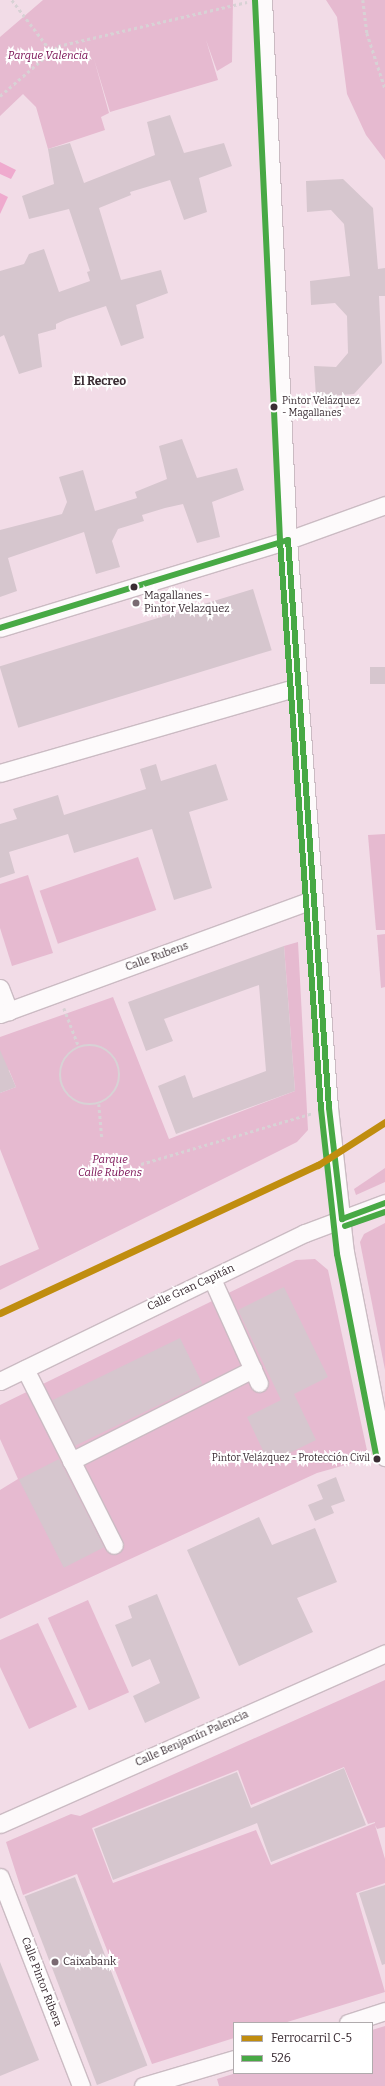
<!DOCTYPE html>
<meta charset="utf-8">
<style>
body{margin:0}
#map{position:relative;width:385px;height:2086px;overflow:hidden;background:#f2dce7;font-family:Bitter,serif}
div>[style]{position:absolute}
.green>*{inset:0;background:#e6bad0;transform-origin:0 0}
.water>*{inset:0;background:#efaace}
.building>*{inset:0;background:#d6c6ce;transform-origin:0 0}
.path>*{height:2.5px;margin-top:-1.25px;transform-origin:0;background:repeating-linear-gradient(90deg,#d8d2d5 0 3px,transparent 0 6px)}
.path>.ring{margin:-1.25px;padding:0;box-sizing:content-box;background:none;border:2.5px solid #d8d2d5;border-radius:50%}
.roads{filter:drop-shadow(1px 0 #cbbbc3) drop-shadow(-1px 0 #cbbbc3) drop-shadow(0 1px #cbbbc3) drop-shadow(0 -1px #cbbbc3)}
.minor>*{height:17px;margin:-8.5px;padding:0 8.5px;transform-origin:8.5px;border-radius:8.5px;background:#fdfafb}
.bus-1>*{height:6px;margin:-3px;padding:0 3px;transform-origin:3px;border-radius:3px;background:#48a945}
.bus-2>*{height:6px;margin:-3px;padding:0 3px;transform-origin:3px;border-radius:3px;background:#48a945}
.rail-1>*{height:7px;margin:-3.5px;padding:0 3.5px;transform-origin:3.5px;border-radius:3.5px;background:#c08d0f}
.dots>*{width:11px;height:11px;translate:-50% -50%;box-sizing:border-box;border:2px solid #fff;border-radius:50%}
span{translate:-50% -50%;white-space:nowrap;text-align:center;line-height:1.15;-webkit-text-stroke:4px #fff;paint-order:stroke}
.bus-label{font-size:10px;color:#3a2c33}
.left{translate:0 -50%;text-align:left}
.right{translate:-100% -50%;text-align:right}
.park-label{font-size:11px;color:#780d52;font-style:italic}
.poi-label{font-size:11px;color:#3a2c33}
.street-label{font-size:11px;color:#3a2c33}
.neighbourhood-label{font-size:12px;color:#3a2c33;font-weight:700}
.legend{position:absolute;left:233px;top:2022px;width:140px;height:52px;box-sizing:border-box;background:#fff;border:1px solid #b0abad;margin:0;padding:5px 7px;list-style:none;font-size:12px;color:#3a2c33}
.legend li{display:flex;align-items:center;gap:8px;height:20px}
.legend b{width:20px;border:1px solid #b0abad}
</style>
<div id="map">
<div class="green">
<div style="clip-path:polygon(43px 0,233px 0,232px 62px,217px 71px,206px 40px,218px 80px,110px 112px,94px 59px,109px 113px,101px 117px,105px 130px,48px 149px,36px 107px,23px 94px,0 116px,0 37px)"></div>
<div style="clip-path:polygon(326px 0,385px 0,385px 160px,366px 135px,347px 94px,337px 17px)"></div>
<div style="clip-path:polygon(385px 834px,385px 930px,376px 930px,368px 835px)"></div>
<div style="left:138px;top:857px;width:56px;height:104px;rotate:71deg"></div>
<div style="clip-path:polygon(28px 875px,53px 953px,12px 966px,0 928px,0 884px)"></div>
<div style="clip-path:polygon(385px 934px,385px 987px,381px 988px,377px 935px)"></div>
<div style="clip-path:polygon(298px 942px,308px 1130px,297px 1142px,0 1290px,0 1266px,39px 1249px,0 1149px,0 1093px,16px 1087px,9px 1070px,2px 1073px,0 1067px,0 1037px,113px 997px,169px 1139px,295px 1091px,284px 946px)"></div>
<div style="clip-path:polygon(385px 1168px,385px 1182px,356px 1195px,354px 1189px)"></div>
<div style="clip-path:polygon(385px 1223px,385px 1370px,360px 1242px,364px 1234px)"></div>
<div style="clip-path:polygon(315px 1259px,328px 1270px,368px 1455px,356px 1462px,317px 1473px,0 1619px,0 1490px,18px 1479px,0 1439px,0 1405px,296px 1260px)"></div>
<div style="left:88px;top:1600px;width:101px;height:44px;rotate:66deg"></div>
<div style="clip-path:polygon(38px 1623px,77px 1707px,29px 1729px,0 1667px,0 1640px)"></div>
<div style="clip-path:polygon(evenodd,385px 1680px,385px 1827px,377px 1829px,375px 1825px,385px 1859px,385px 1883px,356px 1893px,385px 1992px,284px 2023px,234px 2023px,234px 2038px,152px 2064px,77px 1874px,23px 1895px,6px 1842px,71px 1814px,80px 1816px,385px 1680px,344px 1767px,368px 1824px,375px 1822px,375px 1823px,271px 1865px,256px 1830px,113px 1883px,92px 1828px,238px 1770px,251px 1805px,344px 1767px)"></div>
<div style="clip-path:polygon(385px 2026px,385px 2086px,219px 2086px,217px 2079px,236px 2073px,372px 2073px,372px 2030px)"></div>
</div>
<div class="water">
<div style="clip-path:polygon(0 162px,16px 170px,11px 179px,0 174px)"></div>
<div style="clip-path:polygon(0 193px,8px 197px,0 214px)"></div>
</div>
<div class="building">
<div style="clip-path:polygon(170px 115px,184px 153px,224px 143px,232px 166px,199px 178px,207px 212px,184px 220px,170px 180px,130px 192px,131px 195px,99px 208px,121px 280px,161px 270px,168px 293px,136px 305px,144px 338px,121px 346px,106px 306px,67px 319px,56px 324px,56px 329px,38px 334px,42px 367px,19px 374px,4px 335px,0 337px,0 271px,24px 264px,29px 254px,44px 249px,59px 292px,90px 281px,87px 272px,90px 271px,69px 209px,29px 219px,22px 196px,54px 184px,48px 149px,70px 143px,84px 183px,155px 155px,147px 122px)"></div>
<div style="clip-path:polygon(343px 179px,373px 208px,378px 269px,385px 268px,385px 296px,379px 296px,382px 363px,354px 394px,316px 397px,314px 366px,336px 367px,348px 353px,347px 316px,335px 303px,311px 305px,310px 281px,350px 276px,344px 224px,331px 210px,307px 212px,306px 181px)"></div>
<div style="clip-path:polygon(182px 439px,197px 478px,237px 468px,244px 490px,212px 502px,220px 537px,197px 543px,183px 504px,165px 508px,142px 515px,144px 521px,118px 529px,112px 541px,120px 567px,96px 574px,84px 532px,8px 558px,17px 591px,0 597px,0 530px,62px 514px,67px 502px,59px 477px,83px 470px,95px 511px,137px 498px,135px 492px,167px 479px,159px 446px)"></div>
<div style="left:253px;top:589px;width:64px;height:265px;rotate:73deg"></div>
<div style="left:385px;top:667px;width:17px;height:15px;rotate:90deg"></div>
<div style="clip-path:polygon(156px 764px,161px 781px,216px 764px,228px 800px,189px 812px,212px 888px,174px 900px,152px 829px,74px 853px,68px 834px,9px 852px,15px 873px,0 878px,0 824px,17px 819px,13px 809px,58px 795px,64px 815px,146px 789px,140px 769px)"></div>
<div style="clip-path:polygon(284px 946px,295px 1091px,176px 1134px,158px 1086px,185px 1075px,193px 1098px,266px 1071px,259px 985px,164px 1019px,173px 1041px,146px 1051px,128px 1002px)"></div>
<div style="clip-path:polygon(0 1050px,16px 1087px,0 1093px)"></div>
<div style="clip-path:polygon(284px 1287px,328px 1377px,294px 1394px,316px 1440px,269px 1463px,247px 1417px,281px 1400px,238px 1310px)"></div>
<div style="left:180px;top:1338px;width:51px;height:142px;rotate:64deg"></div>
<div style="left:59px;top:1459px;width:99px;height:45px;rotate:63deg"></div>
<div style="clip-path:polygon(336px 1477px,345px 1501px,331px 1506px,334px 1513px,315px 1521px,308px 1505px,323px 1499px,317px 1485px)"></div>
<div style="clip-path:polygon(259px 1517px,272px 1545px,315px 1528px,337px 1582px,297px 1598px,313px 1632px,239px 1666px,187px 1550px)"></div>
<div style="clip-path:polygon(157px 1594px,200px 1698px,145px 1723px,133px 1696px,160px 1683px,150px 1659px,132px 1667px,115px 1625px,132px 1618px,128px 1606px)"></div>
<div style="clip-path:polygon(344px 1768px,366px 1825px,271px 1862px,257px 1823px,113px 1880px,94px 1829px,237px 1772px,251px 1808px)"></div>
<div style="left:75px;top:1877px;width:202px;height:54px;rotate:69deg"></div>
<div style="clip-path:polygon(385px 1885px,385px 1964px,382px 1965px,359px 1893px)"></div>
<div style="clip-path:polygon(0 1962px,39px 2060px,0 2076px)"></div>
</div>
<div class="path">
<div style="left:12px;top:0;width:64px;rotate:52.6deg"></div>
<div style="left:363px;top:0;width:33px;rotate:83deg"></div>
<div style="left:367px;top:33px;width:58px;rotate:71.9deg"></div>
<div style="left:0;top:96px;width:77px;rotate:-40.8deg"></div>
<div style="left:58px;top:46px;width:194px;rotate:-13.1deg"></div>
<div style="left:64px;top:1008px;width:42px;rotate:69deg"></div>
<div class="ring" style="left:60px;top:1045px;width:57.5px;height:57.5px"></div>
<div style="left:99px;top:1104px;width:34px;rotate:85deg"></div>
<div style="left:141px;top:1164px;width:179px;rotate:-16.5deg"></div>
</div>
<div class="roads">
<div class="minor">
<div style="left:263px;top:0;width:541px;rotate:87.35deg"></div>
<div style="left:288px;top:540px;width:569px;rotate:85.87deg"></div>
<div style="left:329px;top:1108px;width:145px;rotate:83.7deg"></div>
<div style="left:345px;top:1252px;width:209px;rotate:79deg"></div>
<div style="left:0;top:628px;width:301px;rotate:-17deg"></div>
<div style="left:288px;top:540px;width:103px;rotate:-19.8deg"></div>
<div style="left:0;top:773px;width:310px;rotate:-16.1deg"></div>
<div style="left:0;top:988px;width:25px;rotate:69deg"></div>
<div style="left:0;top:1014px;width:334px;rotate:-20.1deg"></div>
<div style="left:212px;top:1279px;width:114px;rotate:65.7deg"></div>
<div style="left:25px;top:1369px;width:197px;rotate:63.2deg"></div>
<div style="left:0;top:1381px;width:339px;rotate:-25.9deg"></div>
<div style="left:305px;top:1233px;width:85px;rotate:-20.6deg"></div>
<div style="left:71px;top:1461px;width:204px;rotate:-26.8deg"></div>
<div style="left:0;top:1824px;width:421px;rotate:-23.9deg"></div>
<div style="left:0;top:1877px;width:224px;rotate:68.8deg"></div>
<div style="left:348px;top:2023px;width:39px;rotate:-18deg"></div>
<div style="left:143px;top:2086px;width:95px;rotate:-16.5deg"></div>
</div>
</div>
<div class="bus-1">
<div style="left:288px;top:540px;width:569px;rotate:85.87deg"></div>
<div style="left:329px;top:1108px;width:112px;rotate:83.3deg"></div>
<div style="left:0;top:628px;width:301px;rotate:-17deg"></div>
<div style="left:342px;top:1219px;width:46px;rotate:-20.4deg"></div>
</div>
<div class="bus-2">
<div style="left:255px;top:0;width:542px;rotate:87.35deg"></div>
<div style="left:280px;top:541px;width:569px;rotate:85.87deg"></div>
<div style="left:321px;top:1109px;width:146px;rotate:83.7deg"></div>
<div style="left:337px;top:1254px;width:209px;rotate:79deg"></div>
<div style="left:345px;top:1226px;width:42px;rotate:-19.3deg"></div>
</div>
<div class="rail-1">
<div style="left:0;top:1313px;width:351px;rotate:-25deg"></div>
<div style="left:318px;top:1165px;width:80px;rotate:-32.7deg"></div>
</div>
<div class="dots">
<div style="left:274px;top:407px;background:#3a2c33"></div>
<div style="left:134px;top:587px;background:#3a2c33"></div>
<div style="left:136px;top:603px;background:#7a6a72"></div>
<div style="left:377px;top:1459px;background:#3a2c33"></div>
<div style="left:55px;top:1962px;background:#7a6a72"></div>
</div>
<div class="bus-label">
<span class="left" style="left:282px;top:407px">Pintor Velázquez<br>- Magallanes</span>
<span class="right" style="left:370px;top:1459px">Pintor Velázquez - Protección Civil</span>
</div>
<div class="park-label">
<span style="left:48px;top:56px">Parque Valencia</span>
<span style="left:110px;top:1167px">Parque<br>Calle Rubens</span>
</div>
<div class="poi-label">
<span class="left" style="left:144px;top:603px">Magallanes -<br>Pintor Velazquez</span>
<span class="left" style="left:63px;top:1962px">Caixabank</span>
</div>
<div class="street-label">
<span style="left:157px;top:957px;rotate:-20deg">Calle Rubens</span>
<span style="left:191px;top:1288px;rotate:-25deg">Calle Gran Capitán</span>
<span style="left:192px;top:1739px;rotate:-24deg">Calle Benjamín Palencia</span>
<span style="left:41px;top:1982px;rotate:69deg">Calle Pintor Ribera</span>
</div>
<div class="neighbourhood-label">
<span style="left:100px;top:382px">El Recreo</span>
</div>
<ul class="legend">
<li><b style="height:5px;background:#c08d0f"></b>Ferrocarril C-5</li>
<li><b style="height:5px;background:#48a945"></b>526</li>
</ul>
</div>
